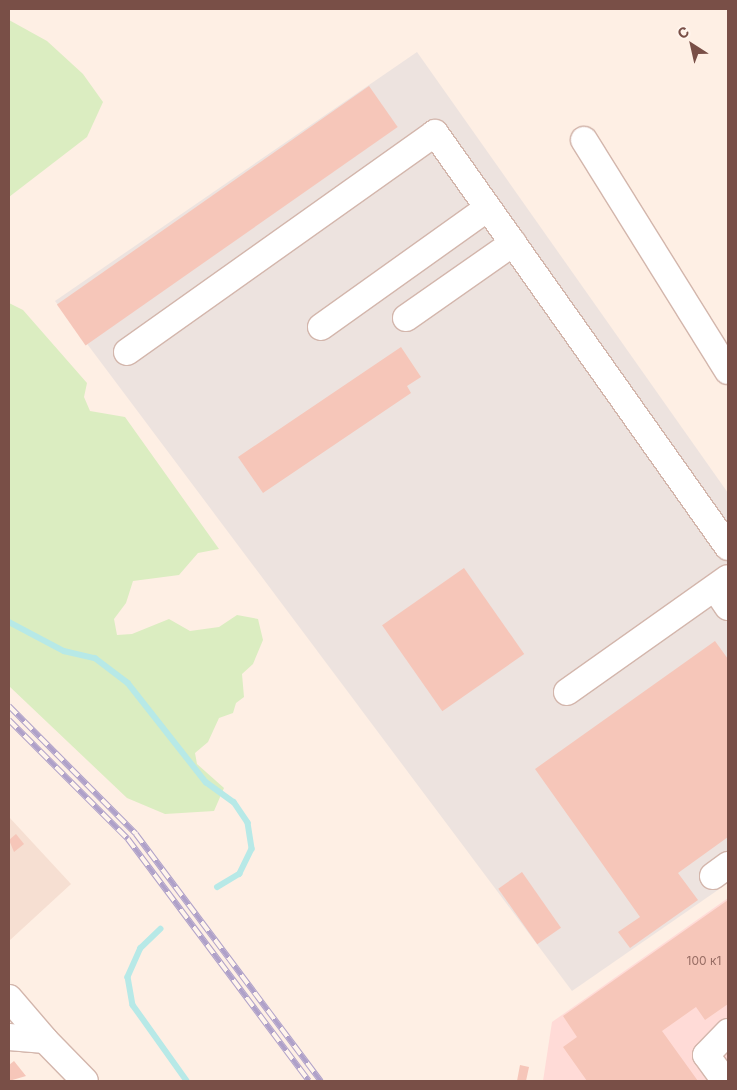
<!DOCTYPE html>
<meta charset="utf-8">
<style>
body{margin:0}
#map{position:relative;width:737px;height:1090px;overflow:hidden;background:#feefe4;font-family:Inter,sans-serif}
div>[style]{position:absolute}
.residential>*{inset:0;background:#f6dfd2}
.commercial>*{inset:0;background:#ffdbd7}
.industrial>*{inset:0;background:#ede3df}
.green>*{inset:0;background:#dbedc1}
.stream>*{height:5.5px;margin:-2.75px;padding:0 2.75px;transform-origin:2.75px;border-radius:2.75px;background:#b7e9e7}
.building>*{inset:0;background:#f6c6b9;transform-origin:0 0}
.roads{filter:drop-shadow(1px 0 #d3b6ac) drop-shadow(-1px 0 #d3b6ac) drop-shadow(0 1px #d3b6ac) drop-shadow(0 -1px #d3b6ac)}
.minor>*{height:26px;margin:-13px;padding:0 13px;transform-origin:13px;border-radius:13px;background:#fff}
.rail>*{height:5.5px;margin-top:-2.75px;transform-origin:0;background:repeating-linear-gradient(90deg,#fff4ec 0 11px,#afa1c9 0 22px);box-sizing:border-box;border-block:1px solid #afa1c9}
span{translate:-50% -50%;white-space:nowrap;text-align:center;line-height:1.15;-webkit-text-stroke:4px #fff4ec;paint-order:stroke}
.number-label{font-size:12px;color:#986d64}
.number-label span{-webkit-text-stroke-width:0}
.frame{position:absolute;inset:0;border:10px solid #794f47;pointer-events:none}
.north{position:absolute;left:667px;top:20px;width:50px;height:50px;-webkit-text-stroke:4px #fff4ec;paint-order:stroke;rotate:325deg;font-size:14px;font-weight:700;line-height:20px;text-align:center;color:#794f47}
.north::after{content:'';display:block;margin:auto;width:18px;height:22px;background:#794f47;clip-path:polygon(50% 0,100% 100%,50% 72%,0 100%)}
</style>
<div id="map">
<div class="residential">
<div style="clip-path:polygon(9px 817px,71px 884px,9px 941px)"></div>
</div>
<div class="commercial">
<div style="clip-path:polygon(728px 898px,728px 1081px,543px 1081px,552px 1022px)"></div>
</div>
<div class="industrial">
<div style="clip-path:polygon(417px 52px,728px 493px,728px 883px,572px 991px,55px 301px)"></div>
</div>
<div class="green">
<div style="clip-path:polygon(9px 20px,47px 41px,83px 74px,103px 102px,87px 137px,9px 197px)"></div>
<div style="clip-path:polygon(9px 303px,23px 310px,87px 383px,84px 397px,90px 411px,125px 417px,219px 549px,198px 553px,179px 575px,133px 581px,126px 603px,114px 619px,117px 635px,132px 634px,169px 619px,190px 631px,219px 627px,237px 615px,258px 619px,263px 640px,253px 664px,242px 674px,244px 697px,236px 703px,233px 713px,219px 718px,208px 742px,195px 753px,197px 764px,224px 788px,214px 811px,165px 814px,127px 798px,9px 686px)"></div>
</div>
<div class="stream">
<div style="left:9px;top:622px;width:62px;rotate:27.8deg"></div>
<div style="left:64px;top:651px;width:32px;rotate:13deg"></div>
<div style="left:95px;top:658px;width:41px;rotate:37.1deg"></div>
<div style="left:128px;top:683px;width:126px;rotate:51.8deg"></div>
<div style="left:206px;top:782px;width:34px;rotate:36deg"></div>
<div style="left:234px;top:802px;width:25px;rotate:56deg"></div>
<div style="left:248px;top:823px;width:26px;rotate:81deg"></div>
<div style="left:252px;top:849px;width:28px;rotate:116deg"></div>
<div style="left:240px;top:874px;width:26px;rotate:149deg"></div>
<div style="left:161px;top:929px;width:28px;rotate:136deg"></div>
<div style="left:141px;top:948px;width:32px;rotate:114deg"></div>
<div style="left:128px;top:977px;width:28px;rotate:80deg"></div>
<div style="left:133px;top:1005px;width:93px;rotate:54.6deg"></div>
</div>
<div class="building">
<div style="left:369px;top:86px;width:50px;height:381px;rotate:55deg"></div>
<div style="clip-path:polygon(401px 347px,421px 377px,407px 386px,411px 393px,263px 493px,238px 457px)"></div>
<div style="left:464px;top:568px;width:105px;height:100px;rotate:55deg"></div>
<div style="clip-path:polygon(715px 641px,728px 659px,728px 837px,678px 873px,698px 900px,630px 948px,618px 932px,640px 917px,535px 769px)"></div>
<div style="clip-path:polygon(16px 834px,24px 844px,14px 852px,9px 840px)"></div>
<div style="left:522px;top:872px;width:68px;height:29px;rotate:55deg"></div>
<div style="clip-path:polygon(728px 900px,728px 1004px,705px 1020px,696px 1007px,662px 1031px,698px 1081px,587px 1081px,563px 1047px,577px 1037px,563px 1016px)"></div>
<div style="clip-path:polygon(14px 1061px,26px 1076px,9px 1081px,9px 1065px)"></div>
<div style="clip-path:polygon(520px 1065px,529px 1067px,526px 1081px,517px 1081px)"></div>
</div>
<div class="roads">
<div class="minor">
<div style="left:584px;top:140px;width:272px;rotate:58.1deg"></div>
<div style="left:406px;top:318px;width:131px;rotate:-35deg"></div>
<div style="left:321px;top:327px;width:205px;rotate:-35.5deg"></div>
<div style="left:127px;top:352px;width:378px;rotate:-35.4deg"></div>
<div style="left:435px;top:133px;width:507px;rotate:54.71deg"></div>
<div style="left:715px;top:588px;width:23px;rotate:56deg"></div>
<div style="left:567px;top:692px;width:197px;rotate:-35.3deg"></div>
<div style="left:713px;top:876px;width:19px;rotate:-36deg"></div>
<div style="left:9px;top:998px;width:55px;rotate:49.4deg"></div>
<div style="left:9px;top:1037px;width:36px;rotate:5deg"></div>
<div style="left:45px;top:1040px;width:57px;rotate:45.7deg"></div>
<div style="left:725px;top:1081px;width:32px;rotate:-126deg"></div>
<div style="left:706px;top:1055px;width:32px;rotate:-46deg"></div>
</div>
</div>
<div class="rail">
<div style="left:9px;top:706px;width:180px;rotate:45.2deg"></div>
<div style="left:136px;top:834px;width:309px;rotate:53.2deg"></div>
<div style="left:9px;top:720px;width:168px;rotate:45deg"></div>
<div style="left:128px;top:839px;width:302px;rotate:53.2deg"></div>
</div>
<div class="number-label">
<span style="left:704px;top:961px">100 к1</span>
</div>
<div class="frame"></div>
<div class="north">С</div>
</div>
